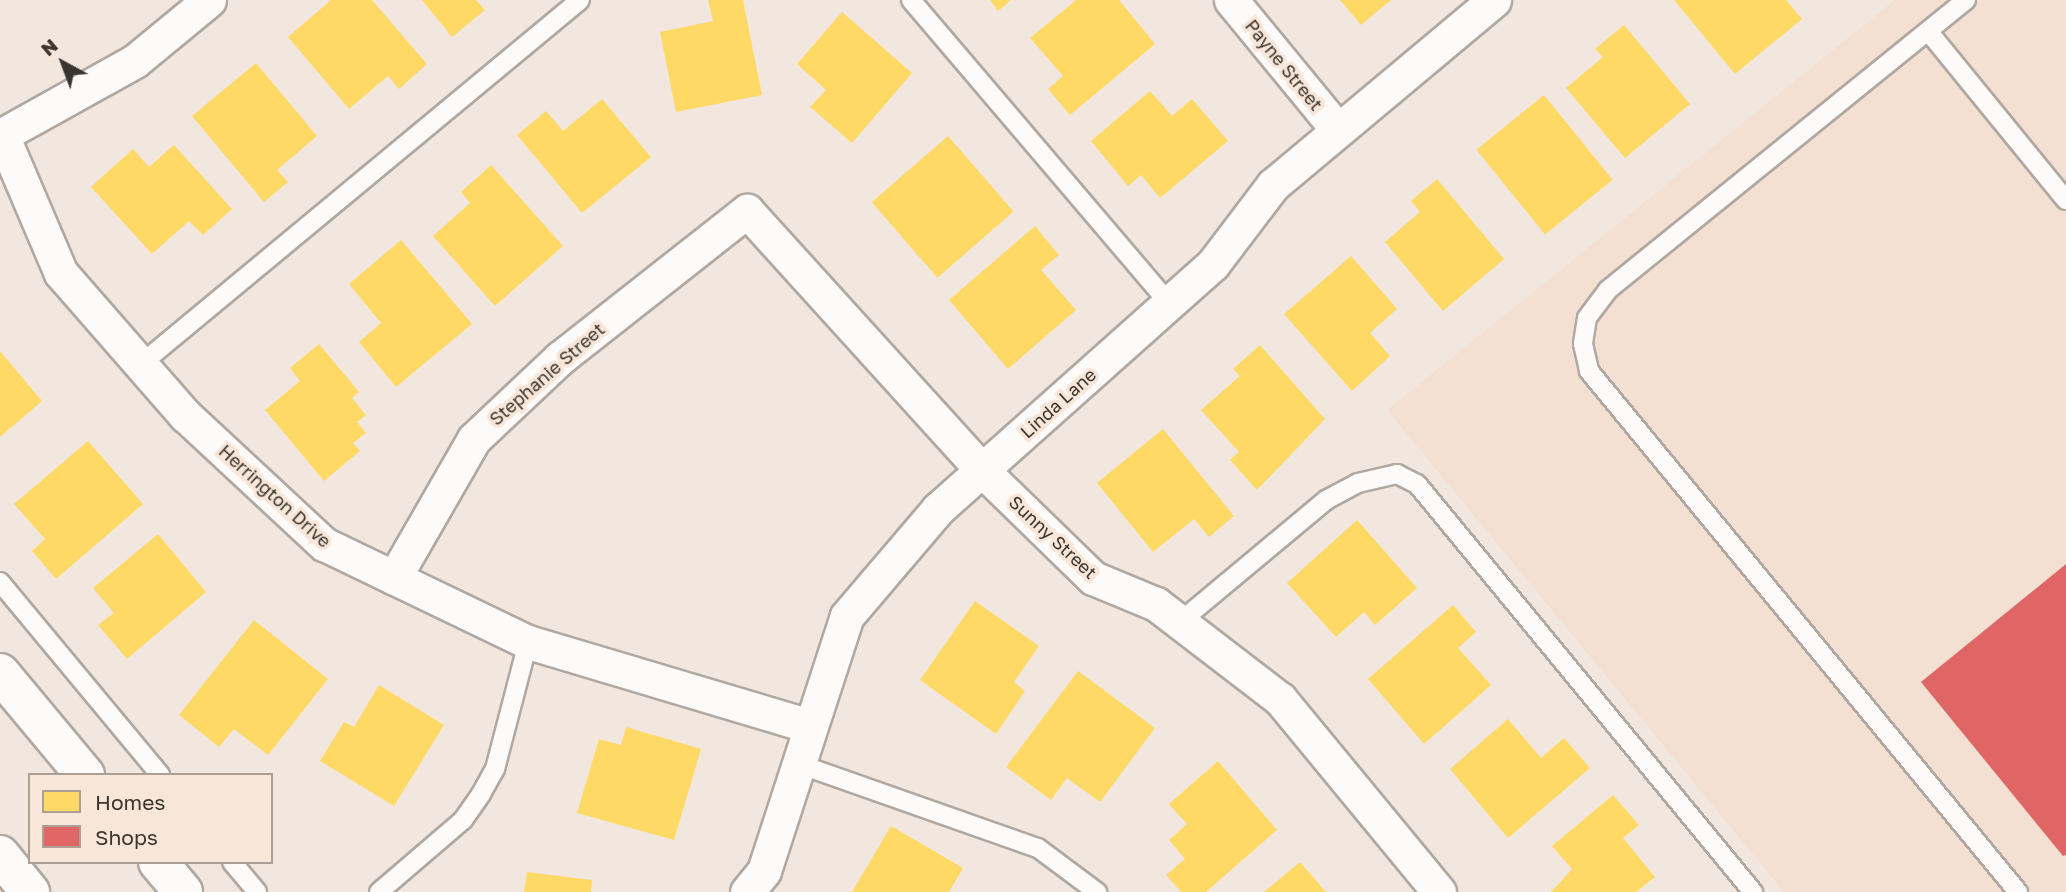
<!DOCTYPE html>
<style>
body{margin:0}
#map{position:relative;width:2066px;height:892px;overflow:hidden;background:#f1e7df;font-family:"Golos Text",sans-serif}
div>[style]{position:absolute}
.built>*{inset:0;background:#f3e0d2}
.homes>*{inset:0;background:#ffd966;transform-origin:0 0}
.shops>*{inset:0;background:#e06666}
.roads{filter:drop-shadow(2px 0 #b0a8a1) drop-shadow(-2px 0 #b0a8a1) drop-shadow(0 2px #b0a8a1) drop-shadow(0 -2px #b0a8a1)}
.lane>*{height:18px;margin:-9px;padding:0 9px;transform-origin:9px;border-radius:9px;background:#fdfbfa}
.street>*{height:33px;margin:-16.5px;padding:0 16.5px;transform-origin:16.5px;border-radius:16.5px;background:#fdfbfa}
.secondary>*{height:38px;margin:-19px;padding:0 19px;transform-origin:19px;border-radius:19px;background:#fdfbfa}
span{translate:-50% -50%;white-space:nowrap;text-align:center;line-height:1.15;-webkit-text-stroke:7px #f8e6d8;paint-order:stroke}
.street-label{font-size:18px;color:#3b352f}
.legend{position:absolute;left:28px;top:773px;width:245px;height:91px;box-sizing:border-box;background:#f8e6d8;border:2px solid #ac9f94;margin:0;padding:9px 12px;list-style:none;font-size:21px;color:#3b352f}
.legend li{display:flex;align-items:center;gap:14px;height:35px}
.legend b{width:35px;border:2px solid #ac9f94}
.north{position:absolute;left:28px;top:28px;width:70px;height:70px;-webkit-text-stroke:5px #f8e6d8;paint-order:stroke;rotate:319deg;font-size:19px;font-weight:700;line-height:28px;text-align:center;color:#3b352f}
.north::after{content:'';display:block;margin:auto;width:24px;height:32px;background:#3b352f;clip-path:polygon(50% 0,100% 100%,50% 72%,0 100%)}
</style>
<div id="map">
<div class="built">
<div style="clip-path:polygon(1895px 0,2066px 0,2066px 892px,1784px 892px,1387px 410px)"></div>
</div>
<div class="homes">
<div style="clip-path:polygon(331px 0,372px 0,427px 64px,399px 89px,388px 76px,349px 109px,288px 37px)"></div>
<div style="clip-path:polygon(422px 0,476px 0,485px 10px,452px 37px)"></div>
<div style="clip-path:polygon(708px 0,743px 0,762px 95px,676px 112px,660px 32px,713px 21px)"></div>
<div style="clip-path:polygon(990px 0,1011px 0,998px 11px)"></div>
<div style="clip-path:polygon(1076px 0,1119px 0,1155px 44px,1070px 115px,1048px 89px,1063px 76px,1030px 38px)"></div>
<div style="clip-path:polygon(1340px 0,1391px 0,1361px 25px)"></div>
<div style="clip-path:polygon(1674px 0,1786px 0,1802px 19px,1735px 74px)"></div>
<div style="clip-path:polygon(842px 12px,912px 73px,852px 143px,810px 107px,826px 90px,797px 64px)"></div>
<div style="clip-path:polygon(1624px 25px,1690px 104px,1625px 158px,1566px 88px,1603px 57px,1595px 49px)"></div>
<div style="clip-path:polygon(256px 63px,317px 136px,277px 170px,288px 182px,264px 202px,192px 116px)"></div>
<div style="clip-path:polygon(1150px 91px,1172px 116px,1192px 99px,1228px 141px,1160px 198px,1141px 175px,1128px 186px,1091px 141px)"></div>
<div style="left:1544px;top:95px;width:109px;height:87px;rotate:51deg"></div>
<div style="clip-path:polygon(602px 99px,651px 157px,582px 213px,517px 135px,546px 111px,563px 131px)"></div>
<div style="left:948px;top:136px;width:100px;height:101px;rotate:49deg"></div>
<div style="clip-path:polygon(174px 145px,232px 209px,203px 235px,189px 221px,152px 254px,91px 187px,133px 149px,149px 167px)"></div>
<div style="clip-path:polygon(491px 165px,563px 246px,495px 306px,433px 236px,470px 203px,461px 192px)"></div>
<div style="clip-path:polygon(1437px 179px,1504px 259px,1443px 311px,1385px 242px,1420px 212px,1411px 201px)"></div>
<div style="clip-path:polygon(1035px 226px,1059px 255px,1041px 270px,1076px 310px,1008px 369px,949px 300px)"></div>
<div style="clip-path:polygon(401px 240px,472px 324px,396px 387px,359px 342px,381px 323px,349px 284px)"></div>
<div style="clip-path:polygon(1351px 256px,1397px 309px,1370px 333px,1390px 356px,1352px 391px,1284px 314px)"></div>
<div style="clip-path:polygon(319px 344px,359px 392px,352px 398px,366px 415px,357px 422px,366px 433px,353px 443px,360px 451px,324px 481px,265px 410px,300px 381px,290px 368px)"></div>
<div style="clip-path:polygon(1260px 345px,1325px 419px,1257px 490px,1230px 460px,1239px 452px,1201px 410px,1240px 376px,1233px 369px)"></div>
<div style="clip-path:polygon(0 351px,42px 401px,0 437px)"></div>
<div style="clip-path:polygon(1163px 429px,1234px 516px,1209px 537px,1194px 519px,1153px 552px,1097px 483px)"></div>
<div style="clip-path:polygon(88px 441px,143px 504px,56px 579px,32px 551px,45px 539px,14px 504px)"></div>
<div style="clip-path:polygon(1357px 520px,1417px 588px,1375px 625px,1364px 612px,1336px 637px,1287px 583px)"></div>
<div style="clip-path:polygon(158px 534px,206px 592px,127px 659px,98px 625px,114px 613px,93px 588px)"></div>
<div style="clip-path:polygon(975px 601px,1039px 646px,1014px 682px,1025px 691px,996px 734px,920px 680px)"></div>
<div style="clip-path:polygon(1453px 605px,1476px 632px,1458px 648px,1491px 685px,1424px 744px,1368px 679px)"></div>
<div style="clip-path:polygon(254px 620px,328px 679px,268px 755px,234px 729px,219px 747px,179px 715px)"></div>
<div style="clip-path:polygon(1078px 671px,1155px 728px,1100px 802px,1067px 778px,1051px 800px,1006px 767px)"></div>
<div style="clip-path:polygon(379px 685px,444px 725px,394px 806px,320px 761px,344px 722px,354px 727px)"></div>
<div style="clip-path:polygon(1508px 719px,1541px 758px,1564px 738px,1590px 768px,1508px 838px,1450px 769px)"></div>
<div style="clip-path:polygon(626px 727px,701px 749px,674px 840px,577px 813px,599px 739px,621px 745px)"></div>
<div style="clip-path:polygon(1218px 761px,1277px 830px,1206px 892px,1181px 892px,1166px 875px,1185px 859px,1169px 840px,1187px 824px,1169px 804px)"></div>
<div style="clip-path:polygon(1613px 795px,1639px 825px,1623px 838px,1655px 877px,1636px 892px,1551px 892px,1572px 869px,1552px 846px)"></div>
<div style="clip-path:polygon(891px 826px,963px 868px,949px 892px,852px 892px)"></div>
<div style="clip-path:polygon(1300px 862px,1326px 892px,1264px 892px)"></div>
<div style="clip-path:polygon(527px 872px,592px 880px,591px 892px,524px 892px)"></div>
</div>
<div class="shops">
<div style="clip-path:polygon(2066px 564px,2066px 855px,2063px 856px,1921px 682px)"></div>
</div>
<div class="roads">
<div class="lane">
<div style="left:911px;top:0;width:398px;rotate:49.6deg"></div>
<div style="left:1966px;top:0;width:461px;rotate:141deg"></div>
<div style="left:1608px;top:290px;width:35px;rotate:127deg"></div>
<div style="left:1587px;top:318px;width:26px;rotate:99deg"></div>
<div style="left:1583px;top:344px;width:28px;rotate:77deg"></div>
<div style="left:1589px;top:371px;width:675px;rotate:50.53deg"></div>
<div style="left:1928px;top:31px;width:218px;rotate:50.8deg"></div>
<div style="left:141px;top:364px;width:570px;rotate:-39.66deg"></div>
<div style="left:0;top:582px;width:251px;rotate:50.3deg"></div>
<div style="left:1181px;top:621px;width:189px;rotate:-39.8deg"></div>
<div style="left:1326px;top:500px;width:36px;rotate:-28deg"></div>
<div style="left:1358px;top:483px;width:40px;rotate:-13deg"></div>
<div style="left:1397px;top:474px;width:22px;rotate:27deg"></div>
<div style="left:1417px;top:484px;width:529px;rotate:50.53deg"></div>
<div style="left:796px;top:763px;width:256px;rotate:19.4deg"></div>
<div style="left:1038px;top:848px;width:74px;rotate:36.7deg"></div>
<div style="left:232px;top:862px;width:39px;rotate:50deg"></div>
<div style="left:379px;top:892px;width:111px;rotate:-40.6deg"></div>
<div style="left:463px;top:820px;width:32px;rotate:-55deg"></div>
<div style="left:481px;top:794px;width:29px;rotate:-61deg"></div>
<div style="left:495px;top:769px;width:131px;rotate:-75.4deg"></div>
</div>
<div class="street">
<div style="left:209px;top:0;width:96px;rotate:140.5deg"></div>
<div style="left:135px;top:61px;width:152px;rotate:150.9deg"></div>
<div style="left:2px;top:135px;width:150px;rotate:66.9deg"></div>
<div style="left:61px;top:273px;width:189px;rotate:48.9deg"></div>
<div style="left:185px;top:415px;width:190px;rotate:42.9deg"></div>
<div style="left:324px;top:544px;width:226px;rotate:25.7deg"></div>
<div style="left:528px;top:642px;width:291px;rotate:16.6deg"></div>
<div style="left:1231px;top:0;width:167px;rotate:50.6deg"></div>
<div style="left:394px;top:578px;width:160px;rotate:-60.1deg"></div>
<div style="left:474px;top:439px;width:118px;rotate:-43.3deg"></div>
<div style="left:560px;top:358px;width:238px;rotate:-38.2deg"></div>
<div style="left:747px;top:211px;width:350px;rotate:47.8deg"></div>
<div style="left:982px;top:470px;width:155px;rotate:44.2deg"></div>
<div style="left:1093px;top:578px;width:68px;rotate:22.4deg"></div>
<div style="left:1156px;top:604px;width:156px;rotate:37.5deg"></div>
<div style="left:1280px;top:699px;width:250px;rotate:50.5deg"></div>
<div style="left:747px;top:892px;width:27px;rotate:-51deg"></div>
<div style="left:764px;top:871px;width:268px;rotate:-72deg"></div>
<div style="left:847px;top:616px;width:140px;rotate:-49.6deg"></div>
<div style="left:938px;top:509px;width:368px;rotate:-41.7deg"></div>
<div style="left:1213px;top:264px;width:99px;rotate:-52.8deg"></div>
<div style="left:1273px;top:185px;width:288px;rotate:-39.9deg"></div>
</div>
<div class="secondary">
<div style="left:0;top:673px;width:133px;rotate:50.2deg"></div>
<div style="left:0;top:855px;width:48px;rotate:51deg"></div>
<div style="left:158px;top:862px;width:39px;rotate:50deg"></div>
</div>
</div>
<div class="street-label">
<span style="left:1284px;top:65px;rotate:51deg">Payne Street</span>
<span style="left:547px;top:374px;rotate:-41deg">Stephanie Street</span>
<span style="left:1058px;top:403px;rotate:-42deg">Linda Lane</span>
<span style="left:275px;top:496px;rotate:42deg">Herrington Drive</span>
<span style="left:1053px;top:537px;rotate:43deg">Sunny Street</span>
</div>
<ul class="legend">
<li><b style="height:19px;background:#ffd966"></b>Homes</li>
<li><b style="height:19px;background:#e06666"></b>Shops</li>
</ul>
<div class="north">N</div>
</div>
